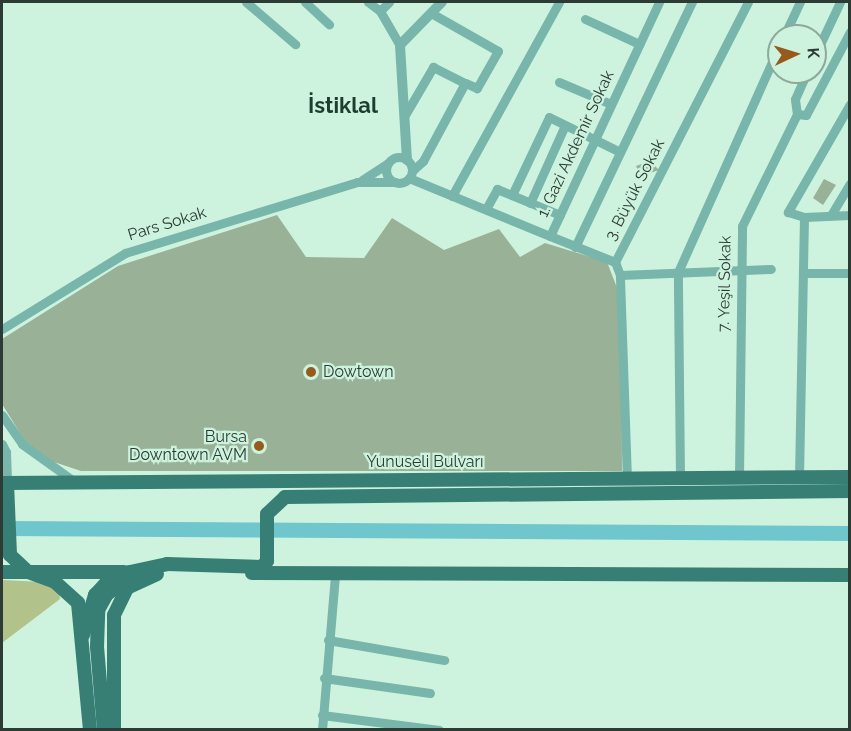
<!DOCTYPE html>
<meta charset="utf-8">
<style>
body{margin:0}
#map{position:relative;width:851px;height:731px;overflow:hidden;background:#cdf3df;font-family:Raleway,sans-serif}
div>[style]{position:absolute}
.green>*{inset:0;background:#b1c28b}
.river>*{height:15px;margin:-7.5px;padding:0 7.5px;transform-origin:7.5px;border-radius:7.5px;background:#6fc6cd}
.building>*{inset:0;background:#99b196}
.minor>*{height:9px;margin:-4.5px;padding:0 4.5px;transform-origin:4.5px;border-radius:4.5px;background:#78b5aa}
.minor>.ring{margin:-4.5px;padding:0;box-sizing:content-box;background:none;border:9px solid #78b5aa;border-radius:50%}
.tertiary>*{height:10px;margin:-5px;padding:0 5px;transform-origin:5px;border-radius:5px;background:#78b5aa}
.primary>*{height:14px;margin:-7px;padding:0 7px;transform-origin:7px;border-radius:7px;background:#377f74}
.dots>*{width:16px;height:16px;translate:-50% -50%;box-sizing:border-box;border:3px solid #cdf3df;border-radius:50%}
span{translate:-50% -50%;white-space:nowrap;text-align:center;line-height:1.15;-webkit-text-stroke:4.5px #cdf3df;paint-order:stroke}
.street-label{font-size:16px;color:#2c3b33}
.poi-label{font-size:16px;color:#2c3b33}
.left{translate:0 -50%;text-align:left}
.right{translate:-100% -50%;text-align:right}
.district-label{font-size:22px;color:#1d3e2f;font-weight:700}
.frame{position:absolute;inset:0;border:3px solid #2c3b33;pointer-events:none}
.north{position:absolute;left:767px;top:24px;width:60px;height:60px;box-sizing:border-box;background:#cdf3df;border:2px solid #8da99a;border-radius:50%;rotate:86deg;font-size:16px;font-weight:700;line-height:24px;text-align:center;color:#2c3b33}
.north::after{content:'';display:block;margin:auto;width:21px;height:27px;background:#965b1c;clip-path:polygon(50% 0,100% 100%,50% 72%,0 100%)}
</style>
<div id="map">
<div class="green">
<div style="clip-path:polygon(2px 580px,42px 582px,59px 592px,60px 599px,2px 643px)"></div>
</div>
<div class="river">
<div style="left:2px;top:528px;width:848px;rotate:0.34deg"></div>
</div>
<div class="building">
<div style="clip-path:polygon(650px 161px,659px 170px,641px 176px,636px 166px)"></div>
<div style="clip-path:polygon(824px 179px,836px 185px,823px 205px,813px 198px)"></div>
<div style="clip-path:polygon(277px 215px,306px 257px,364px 258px,392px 218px,444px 250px,499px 229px,520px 257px,545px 243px,607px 262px,621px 298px,622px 471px,81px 471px,54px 462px,25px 441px,2px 404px,2px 339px,118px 266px)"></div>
</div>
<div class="minor">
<div style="left:246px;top:2px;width:65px;rotate:40.6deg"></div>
<div style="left:305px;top:2px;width:33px;rotate:43deg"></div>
<div style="left:368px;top:2px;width:15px;rotate:37deg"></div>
<div style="left:380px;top:11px;width:39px;rotate:60deg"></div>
<div style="left:380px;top:11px;width:13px;rotate:-45deg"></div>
<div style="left:431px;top:13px;width:77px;rotate:29.6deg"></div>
<div style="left:498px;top:51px;width:43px;rotate:119.6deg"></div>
<div style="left:477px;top:88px;width:13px;rotate:-157deg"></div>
<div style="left:585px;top:19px;width:60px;rotate:24.8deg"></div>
<div style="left:784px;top:36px;width:38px;rotate:-65deg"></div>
<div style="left:815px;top:55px;width:59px;rotate:-64.7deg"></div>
<div style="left:559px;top:82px;width:56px;rotate:22.9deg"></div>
<div style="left:850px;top:104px;width:125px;rotate:119.9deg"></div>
<div style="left:788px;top:212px;width:17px;rotate:17deg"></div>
<div style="left:804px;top:217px;width:46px;rotate:-2.5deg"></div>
<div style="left:797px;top:114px;width:9px;rotate:6deg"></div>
<div style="left:806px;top:115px;width:94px;rotate:-62.1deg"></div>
<div style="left:405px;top:115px;width:56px;rotate:-59.7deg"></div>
<div style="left:433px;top:67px;width:36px;rotate:27deg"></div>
<div style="left:465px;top:83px;width:89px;rotate:118.3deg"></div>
<div style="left:423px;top:161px;width:15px;rotate:138deg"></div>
<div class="ring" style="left:386px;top:157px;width:17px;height:17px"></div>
<div style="left:409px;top:178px;width:152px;rotate:22.4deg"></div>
<div style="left:362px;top:180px;width:31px;rotate:-33deg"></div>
<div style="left:512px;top:195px;width:86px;rotate:-64.6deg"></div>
<div style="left:549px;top:117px;width:79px;rotate:26.2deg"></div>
<div style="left:452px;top:196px;width:222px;rotate:-61.1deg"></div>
<div style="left:530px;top:203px;width:85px;rotate:-65.8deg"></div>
<div style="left:486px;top:209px;width:23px;rotate:-61deg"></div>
<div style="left:497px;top:189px;width:68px;rotate:22.4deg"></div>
<div style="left:831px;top:215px;width:37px;rotate:-59deg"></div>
<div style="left:575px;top:247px;width:272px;rotate:-64.5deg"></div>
<div style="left:615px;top:262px;width:70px;rotate:-158.2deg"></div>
<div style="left:550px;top:236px;width:258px;rotate:-65deg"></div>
<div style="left:804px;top:273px;width:46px"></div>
<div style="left:620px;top:275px;width:151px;rotate:-2.3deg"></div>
<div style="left:2px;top:329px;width:145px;rotate:-31.7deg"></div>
<div style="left:125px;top:253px;width:243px;rotate:-17deg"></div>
<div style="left:357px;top:182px;width:38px"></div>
<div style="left:2px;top:415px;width:35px;rotate:55deg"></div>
<div style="left:22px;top:444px;width:65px;rotate:35.6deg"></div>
<div style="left:2px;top:444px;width:9px;rotate:63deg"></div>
<div style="left:6px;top:452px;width:31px;rotate:88deg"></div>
<div style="left:739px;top:477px;width:251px;rotate:-89.3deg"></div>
<div style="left:742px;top:226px;width:125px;rotate:-63.8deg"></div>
<div style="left:797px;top:114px;width:15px;rotate:-98deg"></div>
<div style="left:795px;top:99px;width:30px;rotate:-66deg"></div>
<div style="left:799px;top:477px;width:260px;rotate:-88.9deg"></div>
<div style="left:680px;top:478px;width:206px;rotate:-90.6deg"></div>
<div style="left:678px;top:272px;width:248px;rotate:-65.9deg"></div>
<div style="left:627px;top:479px;width:204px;rotate:-92deg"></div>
<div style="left:620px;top:275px;width:14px;rotate:-111deg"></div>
<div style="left:615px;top:262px;width:292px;rotate:-62.9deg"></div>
<div style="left:328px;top:640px;width:118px;rotate:9.8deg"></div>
<div style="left:324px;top:678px;width:107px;rotate:8.1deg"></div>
<div style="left:322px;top:715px;width:118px;rotate:7.3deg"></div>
<div style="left:322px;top:730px;width:156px;rotate:-85.2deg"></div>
</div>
<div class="tertiary">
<div style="left:407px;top:160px;width:115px;rotate:-93.5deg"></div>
<div style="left:400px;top:45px;width:60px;rotate:-45.7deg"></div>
</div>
<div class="primary">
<div style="left:2px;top:483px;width:848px;rotate:-0.41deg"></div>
<div style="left:7px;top:483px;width:72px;rotate:87.6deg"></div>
<div style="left:10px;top:555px;width:25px;rotate:43deg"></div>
<div style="left:28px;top:572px;width:29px;rotate:20deg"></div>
<div style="left:55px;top:582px;width:31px;rotate:42deg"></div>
<div style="left:78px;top:603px;width:128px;rotate:84.6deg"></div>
<div style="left:2px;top:572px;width:122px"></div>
<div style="left:252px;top:573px;width:598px;rotate:0.19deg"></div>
<div style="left:83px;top:635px;width:42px;rotate:-73.3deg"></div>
<div style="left:95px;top:595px;width:16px;rotate:-47deg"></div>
<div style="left:106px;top:583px;width:26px;rotate:-25deg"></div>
<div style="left:130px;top:572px;width:38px;rotate:-12deg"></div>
<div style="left:167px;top:564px;width:95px;rotate:1.8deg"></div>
<div style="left:262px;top:567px;width:8px;rotate:-50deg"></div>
<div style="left:267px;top:561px;width:47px;rotate:-90deg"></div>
<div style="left:267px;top:514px;width:25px;rotate:-43deg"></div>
<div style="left:285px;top:497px;width:565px;rotate:-0.61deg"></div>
<div style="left:104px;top:730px;width:83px;rotate:-94.8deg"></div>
<div style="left:97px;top:647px;width:37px;rotate:-88deg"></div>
<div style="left:98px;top:610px;width:18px;rotate:-61deg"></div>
<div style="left:107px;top:594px;width:24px;rotate:-35deg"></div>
<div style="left:114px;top:730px;width:115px;rotate:-90deg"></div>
<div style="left:114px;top:615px;width:30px;rotate:-64deg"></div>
<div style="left:127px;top:588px;width:33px;rotate:-25deg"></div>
</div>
<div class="dots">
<div style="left:311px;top:372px;background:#965b1c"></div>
<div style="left:259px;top:446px;background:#965b1c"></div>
</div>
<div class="street-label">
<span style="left:576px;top:144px;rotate:-65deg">1. Gazi Akdemir Sokak</span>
<span style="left:635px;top:190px;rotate:-63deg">3. Büyük Sokak</span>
<span style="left:167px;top:224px;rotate:-17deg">Pars Sokak</span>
<span style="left:725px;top:284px;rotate:-89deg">7. Yeşil Sokak</span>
<span style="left:425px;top:462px">Yunuseli Bulvarı</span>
</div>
<div class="poi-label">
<span class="left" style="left:323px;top:372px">Dowtown</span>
<span class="right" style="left:247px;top:446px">Bursa<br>Downtown AVM</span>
</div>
<div class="district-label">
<span style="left:343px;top:106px">İstiklal</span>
</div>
<div class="frame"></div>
<div class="north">K</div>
</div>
